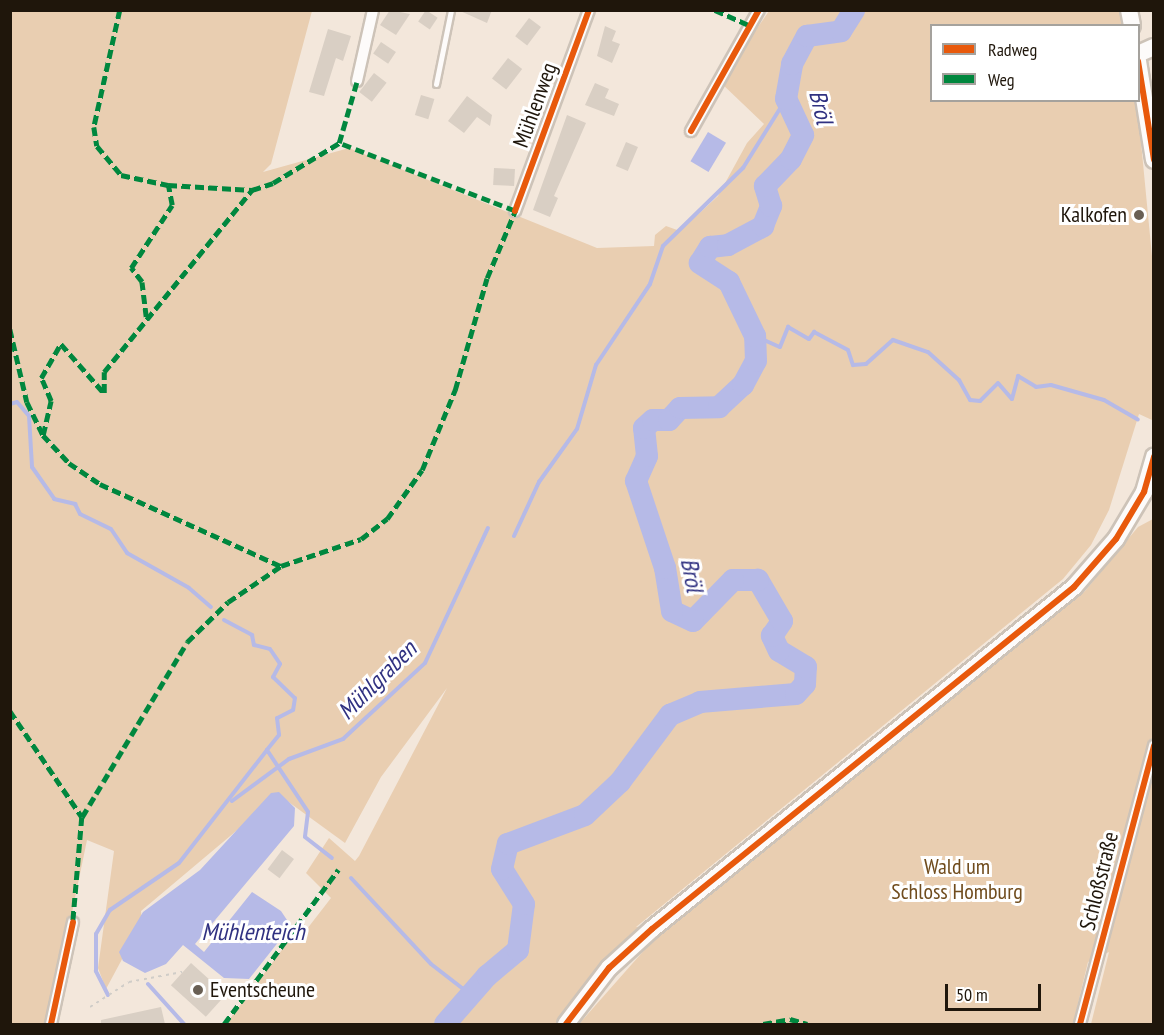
<!DOCTYPE html>
<meta charset="utf-8">
<style>
body{margin:0}
#map{position:relative;width:1164px;height:1035px;overflow:hidden;background:#f3e7db;font-family:"PT Sans Narrow",sans-serif}
div>[style]{position:absolute}
.green>*{inset:0;background:#e9ceb1}
.water>*{inset:0;background:#b6bae7;transform-origin:0 0}
.stream>*{height:4px;margin:-2px;padding:0 2px;transform-origin:2px;border-radius:2px;background:#b6bae7}
.river>*{height:22px;margin:-11px;padding:0 11px;transform-origin:11px;border-radius:11px;background:#b6bae7}
.building>*{inset:0;background:#d9cfc4;transform-origin:0 0}
.path>*{height:2px;margin-top:-1px;transform-origin:0;background:repeating-linear-gradient(90deg,#d0cdc8 0 3px,transparent 0 7.5px)}
.roads{filter:drop-shadow(2px 0 #cdc3b8) drop-shadow(-2px 0 #cdc3b8) drop-shadow(0 2px #cdc3b8) drop-shadow(0 -2px #cdc3b8)}
.service>*{height:5px;margin:-2.5px;padding:0 2.5px;transform-origin:2.5px;border-radius:2.5px;background:#fdfbfa}
.minor>*{height:10px;margin:-5px;padding:0 5px;transform-origin:5px;border-radius:5px;background:#fdfbfa}
.secondary>*{height:16px;margin:-8px;padding:0 8px;transform-origin:8px;border-radius:8px;background:#fdfbfa}
.quiet>*{height:4.5px;margin-top:-2.25px;transform-origin:0;background:repeating-linear-gradient(90deg,#00873e 0 9px,transparent 0 13.5px)}
.cycleway>*{height:6px;margin:-3px;padding:0 3px;transform-origin:3px;border-radius:3px;background:#e8590c}
.dots>*{width:16px;height:16px;translate:-50% -50%;box-sizing:border-box;border:3px solid #fff;border-radius:50%}
span{translate:-50% -50%;white-space:nowrap;text-align:center;line-height:1.15;-webkit-text-stroke:6px #fff;paint-order:stroke}
.street-label{font-size:22px;color:#1f160b}
.poi-label{font-size:22px;color:#1f160b}
.right{translate:-100% -50%;text-align:right}
.left{translate:0 -50%;text-align:left}
.park-label{font-size:22px;color:#704c1d}
.water-label{font-size:24px;color:#303181;font-style:italic}
.frame{position:absolute;inset:0;border:12px solid #1f160b;pointer-events:none}
.legend{position:absolute;left:930px;top:24px;width:210px;height:78px;box-sizing:border-box;background:#fff;border:2px solid #a5a29d;margin:0;padding:8px 10px;list-style:none;font-size:18px;color:#1f160b}
.legend li{display:flex;align-items:center;gap:12px;height:30px}
.legend b{width:30px;border:2px solid #a5a29d}
.scale{position:absolute;left:945px;top:984px;width:96px;height:27px;box-sizing:border-box;border:3px solid #1f160b;border-top:0;padding-left:8px;font-size:18px;line-height:21px;white-space:nowrap;color:#1f160b;-webkit-text-stroke:4px #fff;paint-order:stroke}
</style>
<div id="map">
<div class="green">
<div style="clip-path:polygon(10px 11px,312px 11px,271px 164px,263px 172px,349px 148px,597px 248px,654px 246px,655px 235px,666px 226px,680px 231px,718px 196px,747px 143px,764px 124px,720px 82px,769px 11px,1122px 11px,1125px 25px,932px 26px,932px 100px,1137px 101px,1154px 277px,1152px 420px,1139px 414px,1109px 510px,1091px 545px,1063px 579px,636px 927px,645px 926px,560px 1024px,226px 1024px,303px 922px,307px 929px,331px 898px,306px 873px,329px 838px,355px 861px,359px 856px,447px 688px,381px 777px,345px 843px,279px 795px,141px 911px,142px 922px,106px 989px,98px 968px,114px 851px,87px 840px,49px 1024px,11px 1024px)"></div>
<div style="clip-path:polygon(1153px 519px,1153px 1024px,1091px 1024px,1109px 952px,1088px 962px,1073px 1024px,579px 1024px,662px 930px,1085px 591px,1138px 527px)"></div>
</div>
<div class="water">
<div style="left:708px;top:132px;width:21px;height:34px;rotate:31deg"></div>
<div style="clip-path:polygon(279px 792px,295px 808px,294px 826px,195px 944px,204px 952px,252px 892px,281px 911px,291px 926px,249px 979px,224px 978px,183px 945px,166px 964px,145px 973px,123px 961px,119px 952px,143px 912px,200px 870px,271px 793px)"></div>
</div>
<div class="stream">
<div style="left:755px;top:336px;width:27px;rotate:24deg"></div>
<div style="left:780px;top:347px;width:22px;rotate:-68deg"></div>
<div style="left:788px;top:327px;width:24px;rotate:30deg"></div>
<div style="left:809px;top:339px;width:9px;rotate:-54deg"></div>
<div style="left:814px;top:332px;width:38px;rotate:28deg"></div>
<div style="left:848px;top:350px;width:16px;rotate:72deg"></div>
<div style="left:853px;top:365px;width:13px;rotate:-4deg"></div>
<div style="left:866px;top:364px;width:36px;rotate:-42deg"></div>
<div style="left:893px;top:340px;width:37px;rotate:19deg"></div>
<div style="left:928px;top:352px;width:42px;rotate:42.1deg"></div>
<div style="left:959px;top:380px;width:23px;rotate:61deg"></div>
<div style="left:970px;top:400px;width:10px;rotate:6deg"></div>
<div style="left:980px;top:401px;width:25px;rotate:-45deg"></div>
<div style="left:998px;top:383px;width:21px;rotate:49deg"></div>
<div style="left:1012px;top:399px;width:24px;rotate:-75deg"></div>
<div style="left:1018px;top:376px;width:21px;rotate:31deg"></div>
<div style="left:1036px;top:387px;width:15px;rotate:-8deg"></div>
<div style="left:1051px;top:385px;width:55px;rotate:15.8deg"></div>
<div style="left:1104px;top:400px;width:39px;rotate:30deg"></div>
<div style="left:10px;top:345px;width:11px;rotate:90deg"></div>
<div style="left:10px;top:404px;width:7px;rotate:-16deg"></div>
<div style="left:17px;top:402px;width:18px;rotate:49deg"></div>
<div style="left:29px;top:416px;width:51px;rotate:86.6deg"></div>
<div style="left:32px;top:467px;width:39px;rotate:55deg"></div>
<div style="left:54px;top:499px;width:22px;rotate:13deg"></div>
<div style="left:75px;top:504px;width:11px;rotate:63deg"></div>
<div style="left:80px;top:514px;width:34px;rotate:26deg"></div>
<div style="left:111px;top:529px;width:29px;rotate:56deg"></div>
<div style="left:127px;top:553px;width:71px;rotate:29.4deg"></div>
<div style="left:189px;top:588px;width:29px;rotate:41deg"></div>
<div style="left:514px;top:536px;width:60px;rotate:-65.2deg"></div>
<div style="left:539px;top:482px;width:65px;rotate:-54.4deg"></div>
<div style="left:577px;top:429px;width:67px;rotate:-73.5deg"></div>
<div style="left:596px;top:365px;width:97px;rotate:-56.3deg"></div>
<div style="left:650px;top:284px;width:40px;rotate:-71.1deg"></div>
<div style="left:663px;top:246px;width:112px;rotate:-44.3deg"></div>
<div style="left:743px;top:168px;width:81px;rotate:-58.1deg"></div>
<div style="left:224px;top:620px;width:32px;rotate:28deg"></div>
<div style="left:252px;top:635px;width:10px;rotate:79deg"></div>
<div style="left:254px;top:645px;width:16px;rotate:14deg"></div>
<div style="left:270px;top:649px;width:18px;rotate:56deg"></div>
<div style="left:280px;top:664px;width:15px;rotate:118deg"></div>
<div style="left:273px;top:677px;width:30px;rotate:44deg"></div>
<div style="left:295px;top:698px;width:12px;rotate:99deg"></div>
<div style="left:293px;top:710px;width:18px;rotate:153deg"></div>
<div style="left:277px;top:718px;width:17px;rotate:83deg"></div>
<div style="left:279px;top:735px;width:19px;rotate:129deg"></div>
<div style="left:267px;top:750px;width:74px;rotate:56.5deg"></div>
<div style="left:308px;top:812px;width:25px;rotate:97deg"></div>
<div style="left:305px;top:837px;width:34px;rotate:38deg"></div>
<div style="left:232px;top:801px;width:71px;rotate:-36.4deg"></div>
<div style="left:289px;top:759px;width:58px;rotate:-20.3deg"></div>
<div style="left:343px;top:739px;width:112px;rotate:-42.8deg"></div>
<div style="left:425px;top:663px;width:149px;rotate:-65deg"></div>
<div style="left:351px;top:878px;width:117px;rotate:47.1deg"></div>
<div style="left:431px;top:964px;width:51px;rotate:37.8deg"></div>
<div style="left:148px;top:984px;width:54px;rotate:48deg"></div>
<div style="left:108px;top:995px;width:27px;rotate:-117deg"></div>
<div style="left:96px;top:971px;width:37px;rotate:-90deg"></div>
<div style="left:96px;top:934px;width:28px;rotate:-60deg"></div>
<div style="left:110px;top:910px;width:83px;rotate:-34.3deg"></div>
<div style="left:179px;top:863px;width:143px;rotate:-52.1deg"></div>
</div>
<div class="river">
<div style="left:445px;top:1024px;width:64px;rotate:-48.8deg"></div>
<div style="left:487px;top:976px;width:40px;rotate:-40deg"></div>
<div style="left:518px;top:950px;width:46px;rotate:-82.6deg"></div>
<div style="left:524px;top:904px;width:41px;rotate:-122.2deg"></div>
<div style="left:502px;top:869px;width:26px;rotate:-77deg"></div>
<div style="left:508px;top:844px;width:82px;rotate:-20.6deg"></div>
<div style="left:585px;top:815px;width:48px;rotate:-43.3deg"></div>
<div style="left:620px;top:782px;width:84px;rotate:-53.3deg"></div>
<div style="left:670px;top:715px;width:33px;rotate:-23deg"></div>
<div style="left:700px;top:702px;width:96px;rotate:-4.8deg"></div>
<div style="left:796px;top:694px;width:13px;rotate:-48deg"></div>
<div style="left:805px;top:684px;width:17px;rotate:-87deg"></div>
<div style="left:806px;top:667px;width:31px;rotate:-149deg"></div>
<div style="left:779px;top:651px;width:17px;rotate:-115deg"></div>
<div style="left:772px;top:636px;width:18px;rotate:-56deg"></div>
<div style="left:782px;top:621px;width:48px;rotate:-120.3deg"></div>
<div style="left:758px;top:580px;width:25px;rotate:180deg"></div>
<div style="left:733px;top:580px;width:57px;rotate:134.3deg"></div>
<div style="left:693px;top:621px;width:23px;rotate:-155deg"></div>
<div style="left:672px;top:611px;width:44px;rotate:-99.2deg"></div>
<div style="left:665px;top:568px;width:92px;rotate:-108.4deg"></div>
<div style="left:636px;top:481px;width:27px;rotate:-66deg"></div>
<div style="left:647px;top:456px;width:28px;rotate:-96deg"></div>
<div style="left:644px;top:428px;width:12px;rotate:-42deg"></div>
<div style="left:653px;top:420px;width:16px"></div>
<div style="left:669px;top:420px;width:16px;rotate:-47deg"></div>
<div style="left:680px;top:408px;width:39px;rotate:-1deg"></div>
<div style="left:719px;top:407px;width:33px;rotate:-43deg"></div>
<div style="left:743px;top:385px;width:27px;rotate:-62deg"></div>
<div style="left:756px;top:361px;width:25px;rotate:-92deg"></div>
<div style="left:755px;top:336px;width:60px;rotate:-115.7deg"></div>
<div style="left:729px;top:282px;width:35px;rotate:-147deg"></div>
<div style="left:700px;top:263px;width:19px;rotate:-58deg"></div>
<div style="left:710px;top:247px;width:18px;rotate:-6deg"></div>
<div style="left:728px;top:245px;width:40px;rotate:-28deg"></div>
<div style="left:763px;top:226px;width:22px;rotate:-68deg"></div>
<div style="left:771px;top:206px;width:21px;rotate:-107deg"></div>
<div style="left:765px;top:186px;width:37px;rotate:-46deg"></div>
<div style="left:791px;top:159px;width:27px;rotate:-63deg"></div>
<div style="left:803px;top:135px;width:40px;rotate:-115deg"></div>
<div style="left:786px;top:99px;width:36px;rotate:-80deg"></div>
<div style="left:792px;top:64px;width:32px;rotate:-62deg"></div>
<div style="left:807px;top:36px;width:34px;rotate:-8deg"></div>
<div style="left:841px;top:31px;width:25px;rotate:-58deg"></div>
</div>
<div class="building">
<div style="clip-path:polygon(390px 10px,410px 14px,396px 35px,380px 25px)"></div>
<div style="left:426px;top:10px;width:14px;height:14px;rotate:34deg"></div>
<div style="clip-path:polygon(458px 10px,492px 10px,487px 23px)"></div>
<div style="left:529px;top:18px;width:15px;height:23px;rotate:37deg"></div>
<div style="clip-path:polygon(605px 26px,616px 31px,612px 41px,620px 44px,612px 63px,597px 56px)"></div>
<div style="clip-path:polygon(328px 29px,351px 36px,343px 61px,336px 58px,324px 96px,309px 92px)"></div>
<div style="left:381px;top:42px;width:18px;height:14px;rotate:34deg"></div>
<div style="left:508px;top:58px;width:18px;height:26px;rotate:38deg"></div>
<div style="left:374px;top:73px;width:16px;height:24px;rotate:38deg"></div>
<div style="clip-path:polygon(595px 83px,609px 89px,605px 98px,619px 104px,614px 116px,585px 105px)"></div>
<div style="left:421px;top:95px;width:14px;height:21px;rotate:17deg"></div>
<div style="clip-path:polygon(467px 96px,492px 115px,490px 126px,477px 117px,464px 133px,448px 121px)"></div>
<div style="clip-path:polygon(567px 115px,586px 123px,554px 196px,558px 198px,550px 217px,533px 210px)"></div>
<div style="left:626px;top:142px;width:13px;height:26px;rotate:23deg"></div>
<div style="left:494px;top:168px;width:21px;height:17px;rotate:3deg"></div>
<div style="left:282px;top:850px;width:15px;height:24px;rotate:37deg"></div>
<div style="left:191px;top:963px;width:47px;height:30px;rotate:42deg"></div>
<div style="clip-path:polygon(161px 1007px,165px 1024px,101px 1024px,101px 1020px)"></div>
</div>
<div class="path">
<div style="left:90px;top:1007px;width:46px;rotate:-32.7deg"></div>
<div style="left:129px;top:982px;width:54px;rotate:-10.7deg"></div>
</div>
<div class="roads">
<div class="service">
<div style="left:436px;top:84px;width:76px;rotate:-78.5deg"></div>
</div>
<div class="minor">
<div style="left:357px;top:81px;width:73px;rotate:-77.3deg"></div>
<div style="left:691px;top:131px;width:139px;rotate:-60.7deg"></div>
<div style="left:515px;top:211px;width:214px;rotate:-69.8deg"></div>
<div style="left:51px;top:1024px;width:104px;rotate:-77.8deg"></div>
<div style="left:1080px;top:1024px;width:288px;rotate:-75.1deg"></div>
</div>
<div class="secondary">
<div style="left:1129px;top:10px;width:16px;rotate:79deg"></div>
<div style="left:1138px;top:54px;width:17px;rotate:-24deg"></div>
<div style="left:1138px;top:61px;width:100px;rotate:80.8deg"></div>
<div style="left:566px;top:1024px;width:71px;rotate:-52.5deg"></div>
<div style="left:609px;top:968px;width:58px;rotate:-42.2deg"></div>
<div style="left:652px;top:929px;width:543px;rotate:-39.02deg"></div>
<div style="left:1074px;top:587px;width:64px;rotate:-48.8deg"></div>
<div style="left:1116px;top:539px;width:55px;rotate:-59.2deg"></div>
<div style="left:1144px;top:492px;width:37px;rotate:-74deg"></div>
</div>
</div>
<div class="quiet">
<div style="left:120px;top:10px;width:120px;rotate:102.5deg"></div>
<div style="left:94px;top:127px;width:19px;rotate:81deg"></div>
<div style="left:97px;top:146px;width:38px;rotate:50deg"></div>
<div style="left:121px;top:175px;width:48px;rotate:12deg"></div>
<div style="left:168px;top:185px;width:84px;rotate:3.4deg"></div>
<div style="left:252px;top:190px;width:22px;rotate:-18deg"></div>
<div style="left:273px;top:183px;width:77px;rotate:-31.2deg"></div>
<div style="left:339px;top:143px;width:65px;rotate:-73.8deg"></div>
<div style="left:715px;top:10px;width:37px;rotate:24deg"></div>
<div style="left:146px;top:317px;width:35px;rotate:-97deg"></div>
<div style="left:142px;top:282px;width:18px;rotate:-128deg"></div>
<div style="left:131px;top:268px;width:75px;rotate:-56.9deg"></div>
<div style="left:172px;top:205px;width:20px;rotate:-101deg"></div>
<div style="left:10px;top:329px;width:75px;rotate:76.9deg"></div>
<div style="left:27px;top:402px;width:37px;rotate:64deg"></div>
<div style="left:43px;top:435px;width:38px;rotate:47deg"></div>
<div style="left:69px;top:463px;width:37px;rotate:34deg"></div>
<div style="left:100px;top:484px;width:199px;rotate:24.4deg"></div>
<div style="left:43px;top:435px;width:35px;rotate:-77deg"></div>
<div style="left:51px;top:401px;width:25px;rotate:-113deg"></div>
<div style="left:41px;top:378px;width:39px;rotate:-60deg"></div>
<div style="left:61px;top:344px;width:65px;rotate:48.7deg"></div>
<div style="left:104px;top:393px;width:21px;rotate:-90deg"></div>
<div style="left:104px;top:372px;width:235px;rotate:-50.9deg"></div>
<div style="left:10px;top:711px;width:128px;rotate:55.8deg"></div>
<div style="left:82px;top:817px;width:105px;rotate:94.9deg"></div>
<div style="left:82px;top:817px;width:204px;rotate:-59deg"></div>
<div style="left:187px;top:642px;width:57px;rotate:-44.3deg"></div>
<div style="left:228px;top:602px;width:64px;rotate:-34.2deg"></div>
<div style="left:281px;top:566px;width:84px;rotate:-18.6deg"></div>
<div style="left:361px;top:539px;width:33px;rotate:-38deg"></div>
<div style="left:387px;top:519px;width:60px;rotate:-54.5deg"></div>
<div style="left:422px;top:470px;width:87px;rotate:-67.6deg"></div>
<div style="left:455px;top:390px;width:116px;rotate:-74.1deg"></div>
<div style="left:487px;top:278px;width:73px;rotate:-67.3deg"></div>
<div style="left:515px;top:211px;width:189px;rotate:-158.9deg"></div>
<div style="left:224px;top:1024px;width:192px;rotate:-53.5deg"></div>
<div style="left:763px;top:1024px;width:27px;rotate:-10deg"></div>
<div style="left:790px;top:1019px;width:18px;rotate:16deg"></div>
</div>
<div class="cycleway">
<div style="left:1138px;top:61px;width:100px;rotate:80.8deg"></div>
<div style="left:691px;top:131px;width:139px;rotate:-60.7deg"></div>
<div style="left:515px;top:211px;width:214px;rotate:-69.8deg"></div>
<div style="left:51px;top:1024px;width:104px;rotate:-77.8deg"></div>
<div style="left:566px;top:1024px;width:71px;rotate:-52.5deg"></div>
<div style="left:609px;top:968px;width:58px;rotate:-42.2deg"></div>
<div style="left:652px;top:929px;width:543px;rotate:-39.02deg"></div>
<div style="left:1074px;top:587px;width:64px;rotate:-48.8deg"></div>
<div style="left:1116px;top:539px;width:55px;rotate:-59.2deg"></div>
<div style="left:1144px;top:492px;width:37px;rotate:-74deg"></div>
<div style="left:1080px;top:1024px;width:288px;rotate:-75.1deg"></div>
</div>
<div class="dots">
<div style="left:1139px;top:215px;background:#695f54"></div>
<div style="left:198px;top:990px;background:#695f54"></div>
</div>
<div class="street-label">
<span style="left:535px;top:105px;rotate:-70deg">Mühlenweg</span>
<span style="left:1099px;top:881px;rotate:-76deg">Schloßstraße</span>
</div>
<div class="poi-label">
<span class="right" style="left:1127px;top:215px">Kalkofen</span>
<span class="left" style="left:210px;top:990px">Eventscheune</span>
</div>
<div class="park-label">
<span style="left:957px;top:879px">Wald um<br>Schloss Homburg</span>
</div>
<div class="water-label">
<span style="left:821px;top:107px;rotate:76deg">Bröl</span>
<span style="left:692px;top:575px;rotate:79deg">Bröl</span>
<span style="left:377px;top:680px;rotate:-45deg">Mühlgraben</span>
<span style="left:253px;top:932px">Mühlenteich</span>
</div>
<div class="frame"></div>
<ul class="legend">
<li><b style="height:8px;background:#e8590c"></b>Radweg</li>
<li><b style="height:8px;background:#00873e"></b>Weg</li>
</ul>
<div class="scale">50 m</div>
</div>
